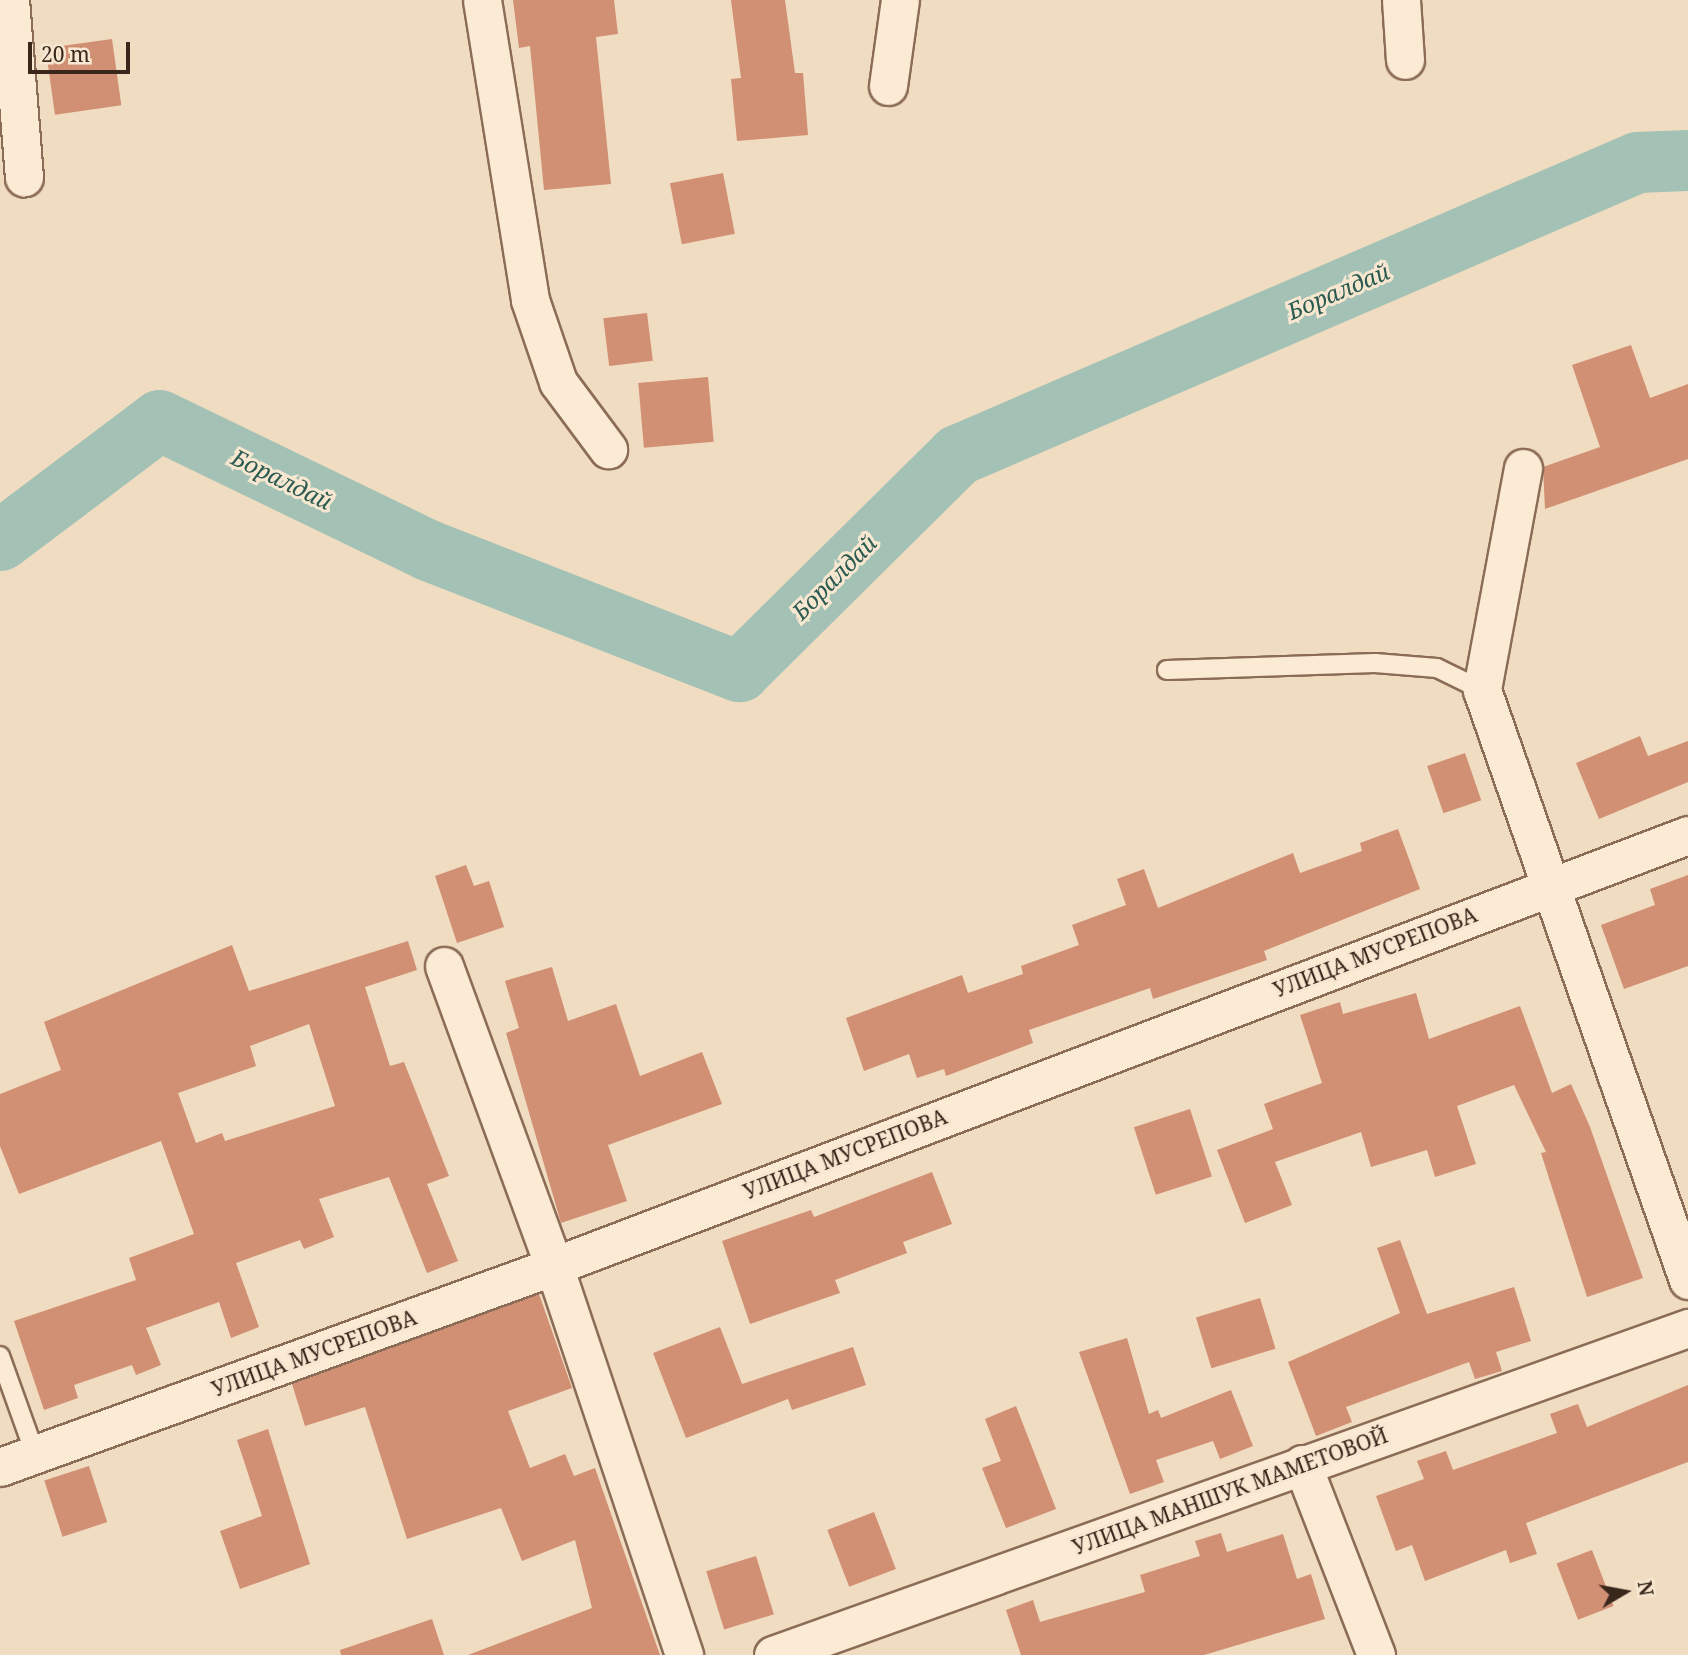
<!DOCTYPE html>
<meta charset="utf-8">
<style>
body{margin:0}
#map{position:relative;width:1688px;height:1655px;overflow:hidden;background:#f0dcc0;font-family:"Noto Serif",serif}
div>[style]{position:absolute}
.river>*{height:61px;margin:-30.5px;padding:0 30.5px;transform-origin:30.5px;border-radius:30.5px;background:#a3c2b5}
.building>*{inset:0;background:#d18f74;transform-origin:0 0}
.roads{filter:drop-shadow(2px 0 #8b6c57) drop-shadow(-2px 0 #8b6c57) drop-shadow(0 2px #8b6c57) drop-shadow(0 -2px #8b6c57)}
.lane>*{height:18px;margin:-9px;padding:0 9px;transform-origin:9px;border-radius:9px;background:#fbead4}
.street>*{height:37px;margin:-18.5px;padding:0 18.5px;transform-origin:18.5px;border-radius:18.5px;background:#fbead4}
span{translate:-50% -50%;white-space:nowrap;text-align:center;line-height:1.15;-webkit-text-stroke:6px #f7e7d0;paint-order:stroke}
.street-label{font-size:21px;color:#39271c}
.water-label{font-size:23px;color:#2b5a51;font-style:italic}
.north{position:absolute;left:1590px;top:1557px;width:70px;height:70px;-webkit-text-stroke:5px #f7e7d0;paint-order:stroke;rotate:80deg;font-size:19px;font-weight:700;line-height:28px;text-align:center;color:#39271c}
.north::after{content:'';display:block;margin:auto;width:24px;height:32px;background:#39271c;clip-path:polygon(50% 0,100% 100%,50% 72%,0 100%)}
.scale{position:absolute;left:28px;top:42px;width:102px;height:32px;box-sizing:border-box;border:4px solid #39271c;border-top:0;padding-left:9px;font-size:21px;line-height:24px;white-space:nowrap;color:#39271c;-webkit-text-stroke:5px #f7e7d0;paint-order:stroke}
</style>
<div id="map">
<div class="river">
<div style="left:0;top:540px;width:199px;rotate:-37deg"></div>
<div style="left:159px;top:420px;width:299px;rotate:25.8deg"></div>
<div style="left:428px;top:550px;width:334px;rotate:21.3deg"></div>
<div style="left:739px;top:671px;width:307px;rotate:-44.7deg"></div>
<div style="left:957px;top:455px;width:740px;rotate:-23.31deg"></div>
<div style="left:1637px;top:162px;width:51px;rotate:-2.2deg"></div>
</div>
<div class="building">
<div style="clip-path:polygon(513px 0,614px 0,618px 34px,596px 37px,611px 184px,544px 190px,530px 46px,519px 48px)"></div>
<div style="clip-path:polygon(731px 0,785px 0,795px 73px,803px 73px,808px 135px,737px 141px,731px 79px,741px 78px)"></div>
<div style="left:112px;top:39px;width:67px;height:67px;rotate:82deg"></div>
<div style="left:723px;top:173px;width:62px;height:54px;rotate:79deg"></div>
<div style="left:647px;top:313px;width:48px;height:44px;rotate:83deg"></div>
<div style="clip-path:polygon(1631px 345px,1650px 398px,1688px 384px,1688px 459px,1545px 509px,1543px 467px,1600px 447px,1572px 365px)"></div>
<div style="left:708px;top:377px;width:65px;height:70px;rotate:85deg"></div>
<div style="clip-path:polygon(1640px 736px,1648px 756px,1688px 741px,1688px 782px,1599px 819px,1576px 763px)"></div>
<div style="left:1465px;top:753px;width:50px;height:40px;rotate:71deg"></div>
<div style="clip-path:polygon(1398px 829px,1420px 889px,1264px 951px,1267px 960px,1153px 999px,1150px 988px,1029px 1030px,1033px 1043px,946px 1076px,944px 1069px,917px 1078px,909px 1054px,864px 1071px,846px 1018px,962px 975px,968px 993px,1023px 974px,1021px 966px,1079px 945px,1072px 925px,1126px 905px,1117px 879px,1144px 869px,1158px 908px,1293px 853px,1300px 873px,1362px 851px,1360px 843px)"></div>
<div style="clip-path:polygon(466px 865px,474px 886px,489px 881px,504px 927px,457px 943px,435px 876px)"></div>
<div style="clip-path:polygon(1688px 875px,1688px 966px,1624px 989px,1601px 925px,1655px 905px,1650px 889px)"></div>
<div style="clip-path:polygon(evenodd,408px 941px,417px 970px,365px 987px,390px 1066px,404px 1062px,449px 1176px,427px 1184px,458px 1261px,427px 1273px,389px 1177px,319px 1199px,334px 1237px,304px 1249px,300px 1240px,236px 1263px,259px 1327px,231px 1338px,219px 1302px,146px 1328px,161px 1365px,136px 1375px,132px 1365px,74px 1385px,78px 1398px,44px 1410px,14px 1321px,136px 1280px,129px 1258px,194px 1234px,161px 1141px,19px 1194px,0 1146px,0 1094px,61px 1070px,44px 1022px,232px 945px,249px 991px,408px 941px,309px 1024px,335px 1106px,225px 1141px,222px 1133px,196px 1143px,178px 1093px,256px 1066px,250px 1046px,309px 1024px)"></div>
<div style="clip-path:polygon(552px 967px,568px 1021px,616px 1004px,640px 1076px,702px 1052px,722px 1104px,608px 1145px,627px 1201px,561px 1223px,506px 1033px,519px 1028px,505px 981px)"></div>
<div style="clip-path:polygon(1416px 993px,1429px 1039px,1520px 1006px,1552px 1093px,1571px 1084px,1590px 1127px,1643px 1278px,1587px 1297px,1541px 1153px,1546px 1152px,1514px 1085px,1457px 1106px,1476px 1164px,1435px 1177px,1427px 1150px,1371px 1167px,1361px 1132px,1275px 1162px,1292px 1205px,1245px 1223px,1217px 1150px,1273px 1129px,1264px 1104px,1322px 1083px,1300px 1015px,1340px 1002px,1343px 1014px)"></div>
<div style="left:1190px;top:1109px;width:71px;height:59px;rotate:72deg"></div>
<div style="clip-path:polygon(932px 1172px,952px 1224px,903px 1242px,907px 1253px,835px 1280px,840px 1293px,750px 1324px,722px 1241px,811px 1210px,814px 1217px)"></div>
<div style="clip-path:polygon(1400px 1240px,1427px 1314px,1514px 1287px,1531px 1341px,1496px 1352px,1502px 1371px,1475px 1379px,1469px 1362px,1346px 1407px,1352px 1422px,1316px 1436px,1288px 1362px,1400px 1313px,1377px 1248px)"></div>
<div style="clip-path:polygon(539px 1294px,572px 1388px,508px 1411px,530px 1468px,565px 1454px,574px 1476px,595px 1468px,660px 1655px,468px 1655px,592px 1608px,575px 1540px,522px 1561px,501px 1508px,407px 1539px,365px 1407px,305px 1426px,292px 1384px)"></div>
<div style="left:1260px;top:1298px;width:53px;height:67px;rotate:73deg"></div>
<div style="clip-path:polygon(720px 1327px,742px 1384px,853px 1347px,866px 1385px,792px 1410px,788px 1399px,686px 1438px,653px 1353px)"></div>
<div style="clip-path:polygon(1127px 1338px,1149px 1414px,1158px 1410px,1161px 1418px,1231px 1390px,1253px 1446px,1220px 1459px,1213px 1441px,1156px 1460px,1164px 1482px,1130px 1494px,1079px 1352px)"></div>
<div style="clip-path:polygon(1688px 1385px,1688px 1462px,1526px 1523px,1537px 1554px,1510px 1563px,1506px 1550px,1425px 1581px,1412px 1545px,1396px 1551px,1376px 1496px,1424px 1479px,1417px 1461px,1446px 1451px,1453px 1470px,1557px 1433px,1550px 1414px,1578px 1404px,1587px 1427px)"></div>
<div style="clip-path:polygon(1016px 1406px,1056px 1509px,1006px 1528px,982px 1468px,1001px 1461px,985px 1419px)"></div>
<div style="clip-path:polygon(268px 1429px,310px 1564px,240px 1589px,220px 1531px,262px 1516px,237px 1440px)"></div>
<div style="left:89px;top:1466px;width:59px;height:47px;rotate:72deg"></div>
<div style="left:874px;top:1512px;width:61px;height:50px;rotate:69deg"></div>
<div style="clip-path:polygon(1221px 1533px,1227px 1552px,1283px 1534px,1297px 1579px,1311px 1574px,1325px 1619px,1204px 1655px,1021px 1655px,1006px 1610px,1033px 1600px,1040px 1622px,1145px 1592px,1140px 1575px,1200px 1556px,1195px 1541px)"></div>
<div style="left:1592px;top:1550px;width:60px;height:38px;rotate:69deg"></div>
<div style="left:756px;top:1556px;width:61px;height:52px;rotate:73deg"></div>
<div style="clip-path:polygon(432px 1619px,444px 1655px,341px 1655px,340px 1650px)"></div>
</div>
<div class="roads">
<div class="lane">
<div style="left:1167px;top:670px;width:208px;rotate:-1.9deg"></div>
<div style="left:1375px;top:663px;width:62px;rotate:4.6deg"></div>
<div style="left:1437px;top:668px;width:50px;rotate:26.1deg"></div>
<div style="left:0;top:1356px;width:104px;rotate:70.3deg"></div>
</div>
<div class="street">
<div style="left:10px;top:0;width:178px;rotate:85.5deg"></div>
<div style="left:482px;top:0;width:304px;rotate:80.9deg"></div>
<div style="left:530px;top:300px;width:87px;rotate:71.1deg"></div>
<div style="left:558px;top:382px;width:84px;rotate:53.3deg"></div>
<div style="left:1401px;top:0;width:60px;rotate:86.2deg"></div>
<div style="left:888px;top:86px;width:87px;rotate:-82.1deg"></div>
<div style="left:1523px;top:468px;width:226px;rotate:100.5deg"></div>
<div style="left:1482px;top:690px;width:625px;rotate:70.75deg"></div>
<div style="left:444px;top:966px;width:320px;rotate:69.9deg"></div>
<div style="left:554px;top:1266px;width:410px;rotate:71.5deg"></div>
<div style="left:1302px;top:1464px;width:205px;rotate:68.8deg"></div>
<div style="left:0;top:1467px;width:589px;rotate:-19.94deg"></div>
<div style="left:554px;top:1266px;width:1213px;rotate:-20.81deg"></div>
<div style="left:773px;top:1655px;width:972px;rotate:-19.67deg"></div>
</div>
</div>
<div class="street-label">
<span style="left:1375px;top:952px;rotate:-21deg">УЛИЦА МУСРЕПОВА</span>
<span style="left:845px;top:1154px;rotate:-21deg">УЛИЦА МУСРЕПОВА</span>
<span style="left:314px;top:1353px;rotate:-20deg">УЛИЦА МУСРЕПОВА</span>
<span style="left:1230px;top:1491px;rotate:-20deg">УЛИЦА МАНШУК МАМЕТОВОЙ</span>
</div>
<div class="water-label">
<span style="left:1338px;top:291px;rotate:-23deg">Боралдай</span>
<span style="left:282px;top:479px;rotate:26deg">Боралдай</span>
<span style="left:834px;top:577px;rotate:-45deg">Боралдай</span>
</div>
<div class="north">N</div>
<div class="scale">20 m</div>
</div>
